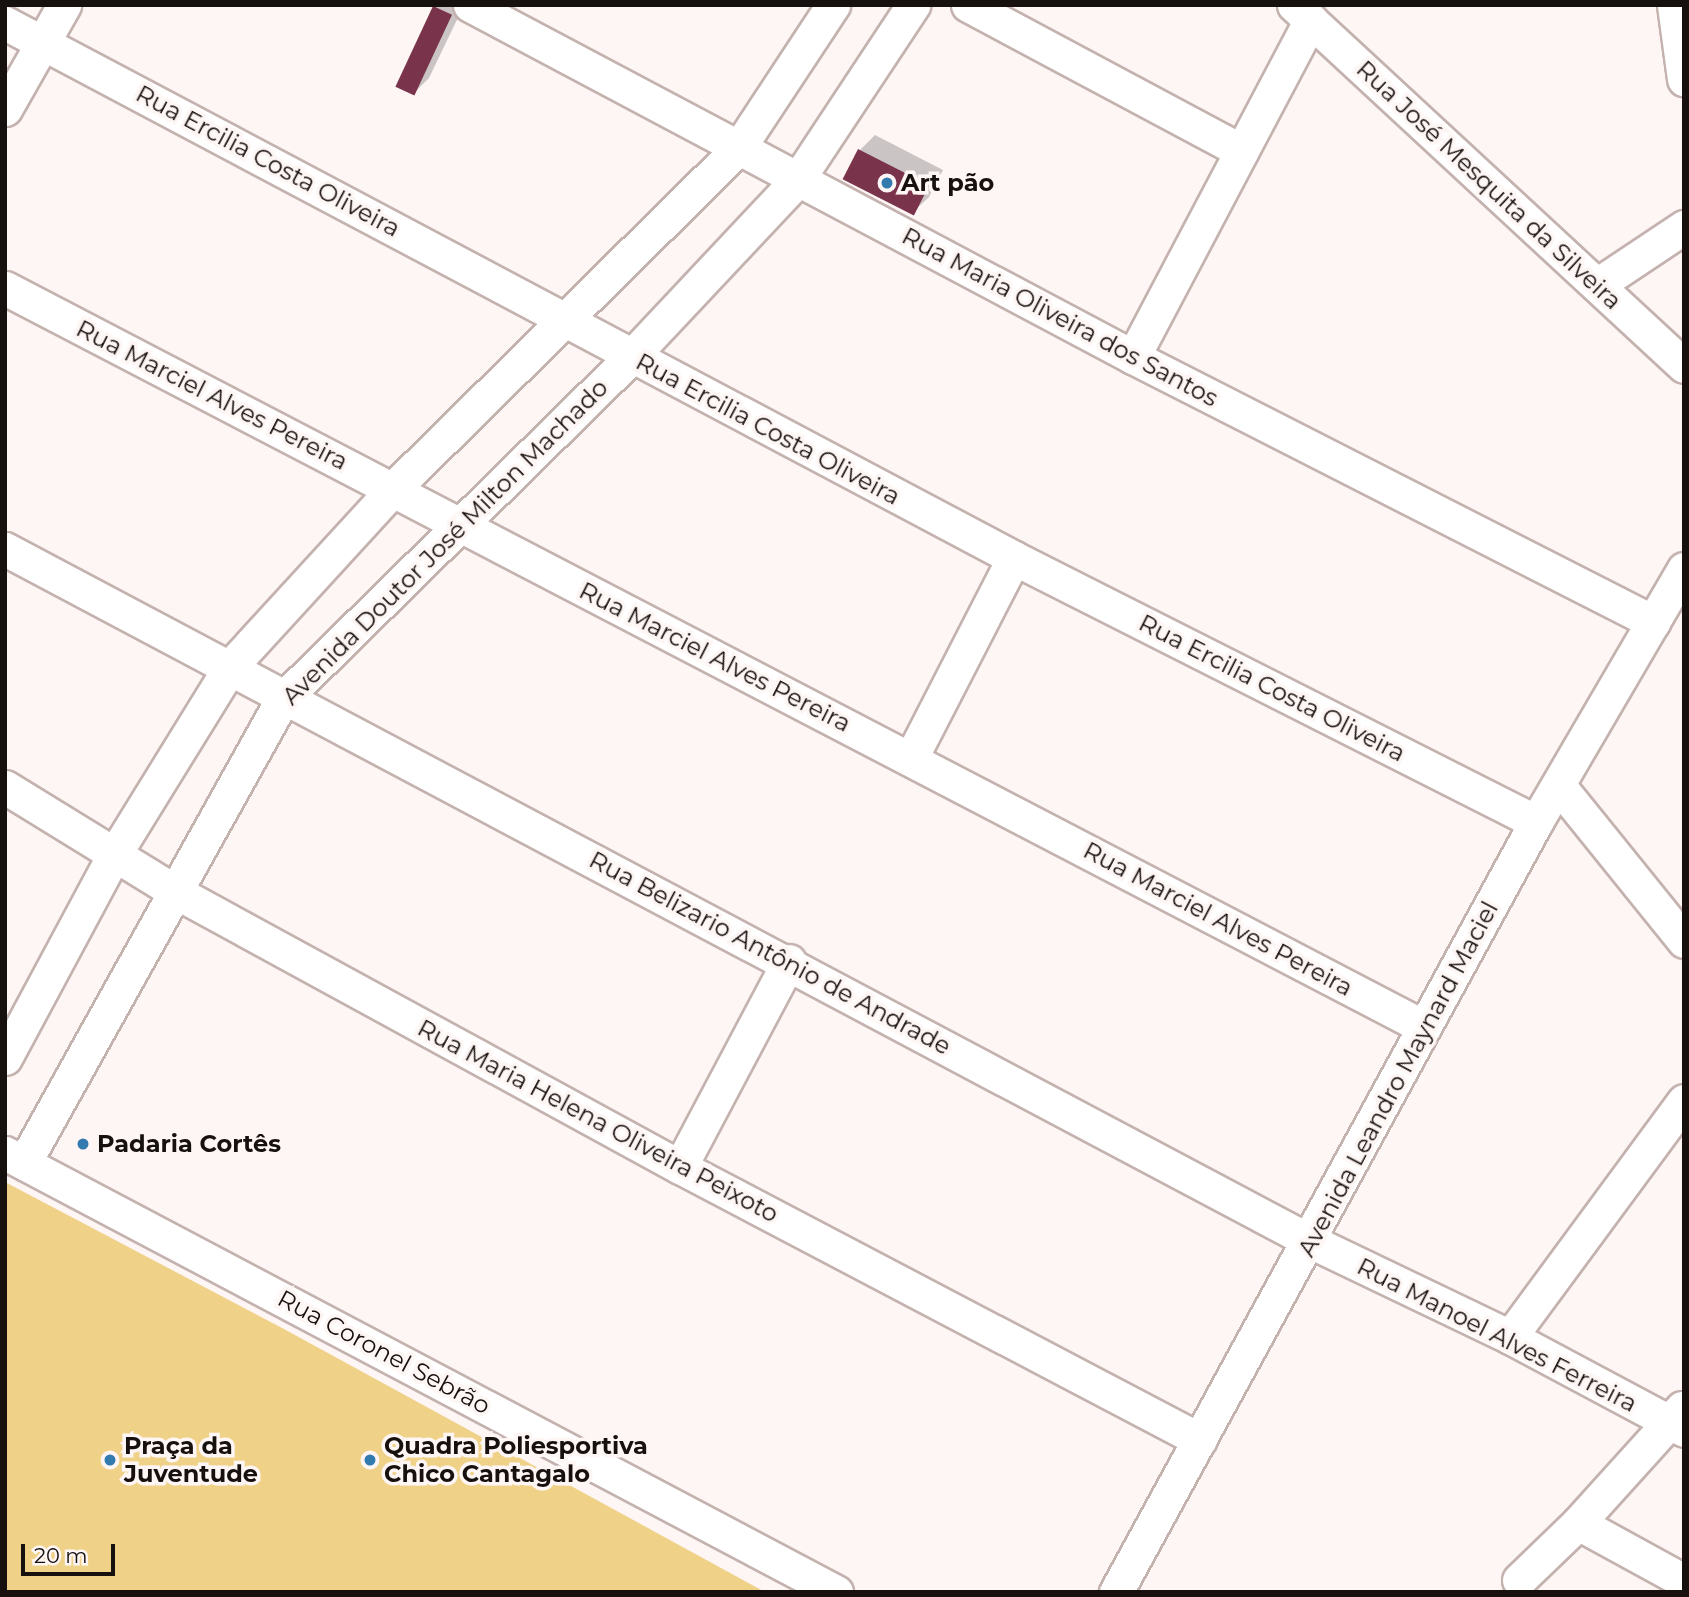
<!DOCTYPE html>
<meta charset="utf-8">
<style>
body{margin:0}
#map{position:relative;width:1689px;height:1597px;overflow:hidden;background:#fef6f5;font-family:Montserrat,sans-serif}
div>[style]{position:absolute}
.green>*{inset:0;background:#f0d188}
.shadow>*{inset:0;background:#0003}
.building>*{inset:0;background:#79344c;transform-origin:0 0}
.roads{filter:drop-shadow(2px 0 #c4b2af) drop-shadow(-2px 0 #c4b2af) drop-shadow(0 2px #c4b2af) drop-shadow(0 -2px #c4b2af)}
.minor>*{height:33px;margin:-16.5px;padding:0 16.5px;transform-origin:16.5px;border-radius:16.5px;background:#fff}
.dots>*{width:19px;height:19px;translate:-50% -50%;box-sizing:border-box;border:4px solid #fef6f5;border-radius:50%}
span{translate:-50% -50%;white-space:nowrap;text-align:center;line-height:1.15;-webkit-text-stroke:7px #fef6f5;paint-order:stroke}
.street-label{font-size:24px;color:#16100f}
.poi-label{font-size:24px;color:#16100f;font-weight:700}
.left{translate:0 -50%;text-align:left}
.frame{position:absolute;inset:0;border:7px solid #16100f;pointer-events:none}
.scale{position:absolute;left:21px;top:1544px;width:94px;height:32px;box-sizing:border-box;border:4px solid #16100f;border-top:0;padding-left:9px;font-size:21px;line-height:24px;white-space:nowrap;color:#16100f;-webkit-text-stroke:5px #fef6f5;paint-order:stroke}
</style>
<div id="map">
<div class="green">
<div style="clip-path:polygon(5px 1182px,284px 1329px,765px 1592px,5px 1592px)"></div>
</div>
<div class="shadow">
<div style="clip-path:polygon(464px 5px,429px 78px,413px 94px,434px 7px)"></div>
<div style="clip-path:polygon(875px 135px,943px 170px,929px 197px,913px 212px,847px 179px,860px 150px)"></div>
</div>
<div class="building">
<div style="left:433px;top:6px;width:21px;height:89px;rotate:25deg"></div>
<div style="left:858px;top:149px;width:80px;height:34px;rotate:27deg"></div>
</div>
<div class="roads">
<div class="minor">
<div style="left:470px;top:5px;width:751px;rotate:27.96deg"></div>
<div style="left:1133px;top:357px;width:584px;rotate:27deg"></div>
<div style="left:968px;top:5px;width:310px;rotate:28.1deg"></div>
<div style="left:1294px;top:5px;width:531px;rotate:42.79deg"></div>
<div style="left:1674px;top:5px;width:75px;rotate:82.3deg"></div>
<div style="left:5px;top:23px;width:1142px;rotate:27.93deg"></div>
<div style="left:1014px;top:558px;width:585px;rotate:26.83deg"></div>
<div style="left:5px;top:109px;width:120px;rotate:-60.4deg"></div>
<div style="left:1597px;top:285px;width:105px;rotate:-33.7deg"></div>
<div style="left:5px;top:288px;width:1600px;rotate:27.51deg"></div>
<div style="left:1133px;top:357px;width:381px;rotate:-62.2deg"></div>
<div style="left:5px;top:549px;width:1477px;rotate:27.94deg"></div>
<div style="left:1310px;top:1241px;width:222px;rotate:25.6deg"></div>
<div style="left:1510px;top:1337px;width:197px;rotate:28.1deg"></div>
<div style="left:911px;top:758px;width:225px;rotate:-62.8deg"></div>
<div style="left:1559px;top:786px;width:199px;rotate:51.1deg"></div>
<div style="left:5px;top:787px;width:201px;rotate:31.6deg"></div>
<div style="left:176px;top:892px;width:574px;rotate:28.62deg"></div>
<div style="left:680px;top:1167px;width:587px;rotate:27.7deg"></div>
<div style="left:5px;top:1058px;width:230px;rotate:-61.8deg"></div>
<div style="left:114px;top:855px;width:221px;rotate:-58.3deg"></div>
<div style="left:230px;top:667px;width:241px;rotate:-47.5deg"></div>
<div style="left:393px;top:489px;width:484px;rotate:-44.6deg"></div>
<div style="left:738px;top:149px;width:173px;rotate:-56.6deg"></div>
<div style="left:5px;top:1153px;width:940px;rotate:27.85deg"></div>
<div style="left:24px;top:1163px;width:530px;rotate:-60.87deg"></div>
<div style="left:282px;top:700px;width:489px;rotate:-44.5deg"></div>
<div style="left:631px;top:357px;width:244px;rotate:-46.8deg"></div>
<div style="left:798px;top:179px;width:209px;rotate:-56.5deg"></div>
<div style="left:680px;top:1167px;width:233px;rotate:-62.1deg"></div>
<div style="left:1510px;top:1337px;width:293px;rotate:-53.6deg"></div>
<div style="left:1578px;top:1523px;width:121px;rotate:28.7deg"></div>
<div style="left:1519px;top:1580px;width:82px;rotate:-44deg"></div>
<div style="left:1578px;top:1523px;width:155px;rotate:-47.9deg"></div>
<div style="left:1116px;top:1592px;width:877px;rotate:-61.39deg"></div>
<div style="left:1536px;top:822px;width:293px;rotate:-59.7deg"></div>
</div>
</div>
<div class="dots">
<div style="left:887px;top:183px;background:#337aae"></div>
<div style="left:83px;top:1144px;background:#337aae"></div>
<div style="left:110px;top:1460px;background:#337aae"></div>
<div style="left:370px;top:1460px;background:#337aae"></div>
</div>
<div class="street-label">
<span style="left:268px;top:161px;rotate:28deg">Rua Ercilia Costa Oliveira</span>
<span style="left:1489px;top:185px;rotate:43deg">Rua José Mesquita da Silveira</span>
<span style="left:1060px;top:317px;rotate:28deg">Rua Maria Oliveira dos Santos</span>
<span style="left:212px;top:395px;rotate:27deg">Rua Marciel Alves Pereira</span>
<span style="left:768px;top:429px;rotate:28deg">Rua Ercilia Costa Oliveira</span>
<span style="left:445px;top:542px;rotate:-45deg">Avenida Doutor José Milton Machado</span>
<span style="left:715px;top:657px;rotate:27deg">Rua Marciel Alves Pereira</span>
<span style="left:1272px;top:688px;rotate:27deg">Rua Ercilia Costa Oliveira</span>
<span style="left:1218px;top:919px;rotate:28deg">Rua Marciel Alves Pereira</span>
<span style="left:770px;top:953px;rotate:28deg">Rua Belizario Antônio de Andrade</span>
<span style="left:1398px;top:1079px;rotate:-62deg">Avenida Leandro Maynard Maciel</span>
<span style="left:598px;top:1121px;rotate:28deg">Rua Maria Helena Oliveira Peixoto</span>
<span style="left:1497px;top:1335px;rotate:27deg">Rua Manoel Alves Ferreira</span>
<span style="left:384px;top:1352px;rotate:28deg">Rua Coronel Sebrão</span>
</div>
<div class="poi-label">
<span class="left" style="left:901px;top:183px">Art pão</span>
<span class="left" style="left:97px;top:1144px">Padaria Cortês</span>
<span class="left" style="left:124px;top:1460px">Praça da<br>Juventude</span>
<span class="left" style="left:384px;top:1460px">Quadra Poliesportiva<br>Chico Cantagalo</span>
</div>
<div class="frame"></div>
<div class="scale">20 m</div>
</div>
